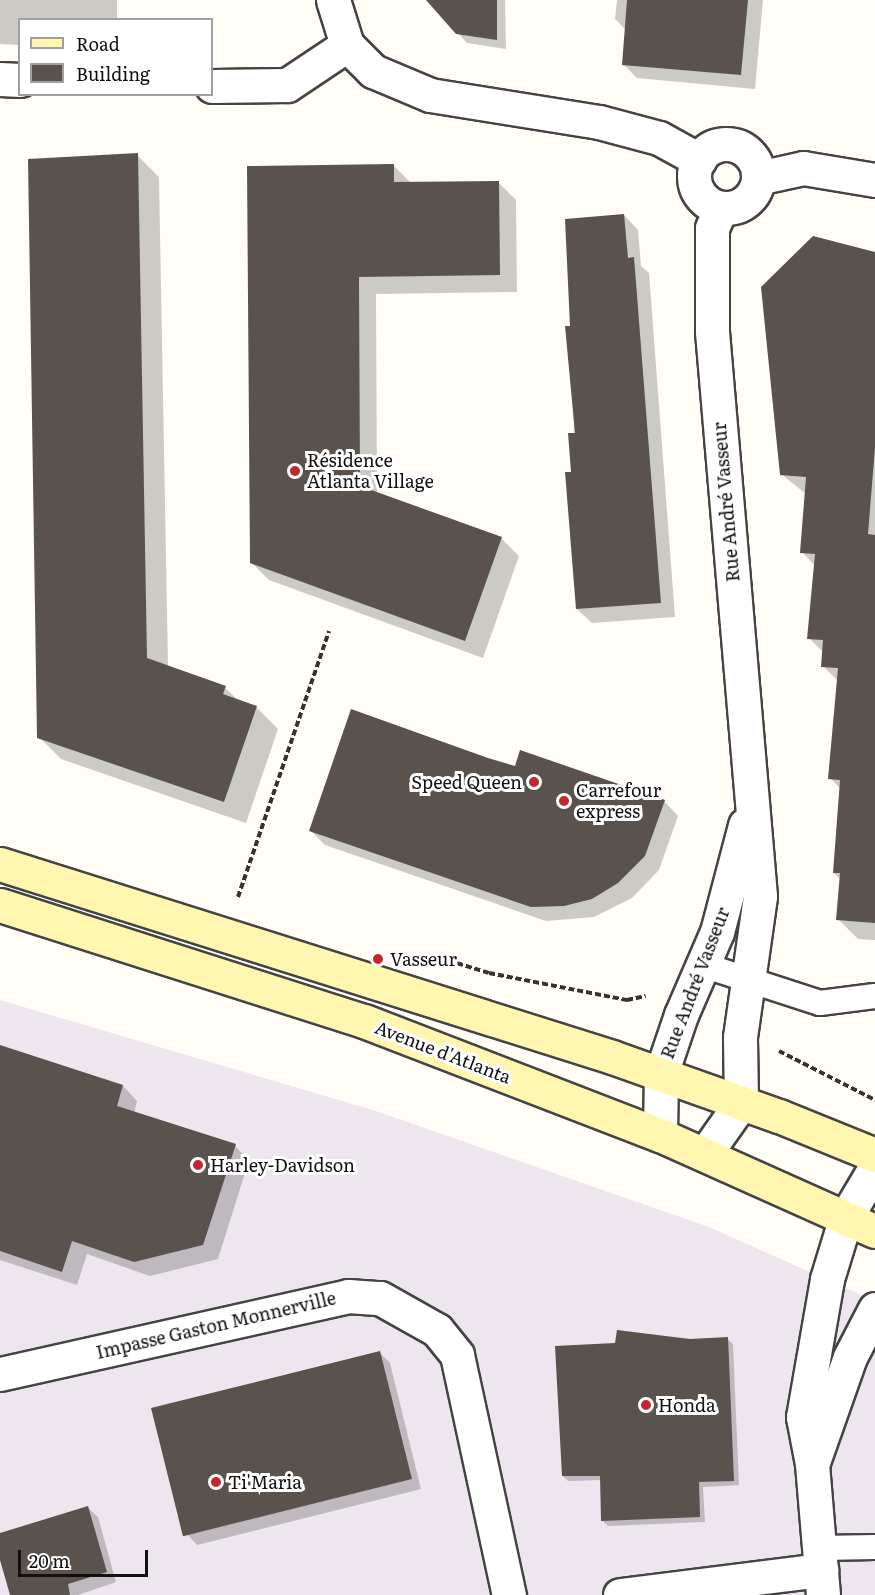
<!DOCTYPE html>
<meta charset="utf-8">
<style>
body{margin:0}
#map{position:relative;width:875px;height:1595px;overflow:hidden;background:#fffdf5;font-family:Literata,serif}
div>[style]{position:absolute}
.industrial>*{inset:0;background:#eee6ef}
.shadow>*{inset:0;background:#0003}
.building>*{inset:0;background:#5a524d;transform-origin:0 0}
.path>*{height:4px;margin-top:-2px;transform-origin:0;background:repeating-linear-gradient(90deg,#333 0 6px,transparent 0 9px)}
.roads{filter:drop-shadow(2px 0 #444) drop-shadow(-2px 0 #444) drop-shadow(0 2px #444) drop-shadow(0 -2px #444)}
.service>*{height:24px;margin:-12px;padding:0 12px;transform-origin:12px;border-radius:12px;background:#fff}
.minor>*{height:33px;margin:-16.5px;padding:0 16.5px;transform-origin:16.5px;border-radius:16.5px;background:#fff}
.minor>.ring{margin:-16.5px;padding:0;box-sizing:content-box;background:none;border:33px solid #fff;border-radius:50%}
.tertiary>*{height:33px;margin:-16.5px;padding:0 16.5px;transform-origin:16.5px;border-radius:16.5px;background:#fff}
.secondary>*{height:33px;margin:-16.5px;padding:0 16.5px;transform-origin:16.5px;border-radius:16.5px;background:#fff6b0}
.dots>*{width:16px;height:16px;translate:-50% -50%;box-sizing:border-box;border:3px solid #fff;border-radius:50%}
span{translate:-50% -50%;white-space:nowrap;text-align:center;line-height:1.15;-webkit-text-stroke:6px #fff;paint-order:stroke}
.poi-label{font-size:18px;color:#111}
.left{translate:0 -50%;text-align:left}
.right{translate:-100% -50%;text-align:right}
.street-label{font-size:18px;color:#111}
.legend{position:absolute;left:18px;top:18px;width:195px;height:78px;box-sizing:border-box;background:#fff;border:2px solid #a0a0a0;margin:0;padding:8px 10px;list-style:none;font-size:18px;color:#111}
.legend li{display:flex;align-items:center;gap:12px;height:30px}
.legend b{width:30px;border:2px solid #a0a0a0}
.scale{position:absolute;left:18px;top:1550px;width:130px;height:27px;box-sizing:border-box;border:3px solid #111;border-top:0;padding-left:8px;font-size:18px;line-height:21px;white-space:nowrap;color:#111;-webkit-text-stroke:4px #fff;paint-order:stroke}
</style>
<div id="map">
<div class="industrial">
<div style="clip-path:polygon(0 1000px,376px 1111px,709px 1227px,875px 1301px,875px 1595px,0 1595px)"></div>
</div>
<div class="shadow">
<div style="clip-path:polygon(0 0,117px 0,117px 20px,20px 20px,20px 45px,0 44px)"></div>
<div style="clip-path:polygon(428px 0,505px 0,506px 49px,467px 43px)"></div>
<div style="clip-path:polygon(617px 0,763px 0,755px 89px,637px 78px,623px 64px,626px 30px,615px 19px)"></div>
<div style="clip-path:polygon(137px 155px,159px 177px,168px 667px,225px 688px,239px 701px,256px 707px,278px 729px,246px 823px,61px 759px,39px 737px)"></div>
<div style="clip-path:polygon(394px 166px,411px 183px,498px 182px,516px 200px,517px 292px,376px 294px,377px 494px,501px 538px,519px 556px,483px 658px,269px 580px,251px 562px)"></div>
<div style="clip-path:polygon(624px 215px,638px 230px,641px 266px,649px 273px,675px 617px,592px 623px,577px 609px,572px 327px)"></div>
<div style="clip-path:polygon(875px 253px,875px 940px,858px 939px,838px 919px,841px 880px,834px 873px,841px 789px,830px 778px,838px 681px,823px 666px,824px 653px,809px 638px,815px 566px,802px 552px,806px 494px,781px 474px)"></div>
<div style="clip-path:polygon(487px 760px,664px 801px,678px 816px,659px 870px,632px 898px,594px 917px,546px 921px,325px 845px,310px 830px)"></div>
<div style="clip-path:polygon(0 1046px,123px 1086px,137px 1101px,134px 1113px,235px 1146px,249px 1160px,218px 1259px,150px 1276px,87px 1254px,77px 1285px,0 1260px)"></div>
<div style="clip-path:polygon(727px 1339px,733px 1344px,739px 1485px,703px 1487px,705px 1522px,608px 1526px,603px 1521px,601px 1480px,568px 1481px,563px 1476px,616px 1344px)"></div>
<div style="clip-path:polygon(380px 1353px,390px 1363px,421px 1489px,197px 1545px,187px 1534px)"></div>
<div style="clip-path:polygon(87px 1507px,98px 1517px,116px 1582px,78px 1595px,12px 1595px,0 1555px,0 1534px)"></div>
</div>
<div class="building">
<div style="clip-path:polygon(426px 0,497px 0,497px 40px,456px 34px)"></div>
<div style="clip-path:polygon(627px 0,748px 0,741px 75px,622px 65px)"></div>
<div style="clip-path:polygon(138px 153px,147px 658px,226px 686px,223px 694px,257px 706px,224px 802px,37px 738px,28px 159px)"></div>
<div style="clip-path:polygon(394px 164px,394px 182px,499px 181px,500px 275px,359px 277px,360px 486px,502px 537px,465px 641px,250px 563px,247px 166px)"></div>
<div style="clip-path:polygon(624px 214px,628px 258px,634px 257px,661px 603px,576px 609px,565px 472px,571px 472px,568px 433px,575px 433px,565px 326px,570px 326px,565px 219px)"></div>
<div style="clip-path:polygon(813px 236px,875px 252px,875px 447px,868px 534px,875px 535px,875px 923px,836px 920px,840px 873px,833px 873px,840px 780px,828px 779px,838px 668px,821px 667px,823px 640px,807px 639px,815px 554px,800px 553px,806px 477px,780px 475px,761px 287px)"></div>
<div style="clip-path:polygon(351px 709px,488px 758px,515px 766px,520px 750px,665px 800px,645px 856px,618px 883px,592px 899px,564px 906px,531px 907px,309px 831px)"></div>
<div style="clip-path:polygon(0 1045px,123px 1085px,117px 1106px,236px 1144px,203px 1245px,134px 1262px,72px 1241px,62px 1272px,0 1251px)"></div>
<div style="clip-path:polygon(617px 1330px,690px 1339px,728px 1337px,734px 1481px,699px 1482px,700px 1517px,601px 1521px,600px 1476px,562px 1476px,555px 1346px,615px 1343px)"></div>
<div style="left:380px;top:1351px;width:132px;height:236px;rotate:76deg"></div>
<div style="clip-path:polygon(88px 1506px,107px 1572px,68px 1584px,70px 1595px,10px 1595px,0 1560px,0 1533px)"></div>
</div>
<div class="path">
<div style="left:238px;top:897px;width:281px;rotate:-71.1deg"></div>
<div style="left:440px;top:958px;width:51px;rotate:17deg"></div>
<div style="left:489px;top:973px;width:141px;rotate:11.1deg"></div>
<div style="left:627px;top:1000px;width:19px;rotate:-12deg"></div>
<div style="left:779px;top:1051px;width:108px;rotate:27deg"></div>
</div>
<div class="roads">
<div class="service">
<div style="left:703px;top:965px;width:123px;rotate:18deg"></div>
<div style="left:820px;top:1003px;width:55px;rotate:-7.3deg"></div>
<div style="left:820px;top:1548px;width:55px;rotate:-1deg"></div>
</div>
<div class="minor">
<div style="left:333px;top:0;width:47px;rotate:72.7deg"></div>
<div style="left:347px;top:45px;width:37px;rotate:45deg"></div>
<div style="left:373px;top:71px;width:62px;rotate:22.8deg"></div>
<div style="left:430px;top:95px;width:171px;rotate:9.1deg"></div>
<div style="left:599px;top:122px;width:62px;rotate:14.9deg"></div>
<div style="left:659px;top:138px;width:46px;rotate:28.8deg"></div>
<div style="left:0;top:79px;width:20px;rotate:3deg"></div>
<div style="left:212px;top:86px;width:75px;rotate:-0.8deg"></div>
<div style="left:287px;top:85px;width:72px;rotate:-33.7deg"></div>
<div class="ring" style="left:694px;top:144px;width:31px;height:31px"></div>
<div style="left:758px;top:178px;width:46px;rotate:-12.5deg"></div>
<div style="left:803px;top:168px;width:73px;rotate:9.5deg"></div>
<div style="left:660px;top:1135px;width:61px;rotate:-89.1deg"></div>
<div style="left:661px;top:1074px;width:62px;rotate:-71.3deg"></div>
<div style="left:681px;top:1015px;width:90px;rotate:-66.6deg"></div>
<div style="left:717px;top:932px;width:111px;rotate:-75.3deg"></div>
<div style="left:705px;top:1154px;width:62px;rotate:-54.8deg"></div>
<div style="left:741px;top:1103px;width:66px;rotate:-90.9deg"></div>
<div style="left:740px;top:1037px;width:142px;rotate:-81.9deg"></div>
<div style="left:760px;top:896px;width:567px;rotate:-94.86deg"></div>
<div style="left:712px;top:331px;width:103px;rotate:-90deg"></div>
<div style="left:712px;top:228px;width:22px;rotate:-66deg"></div>
<div style="left:0;top:1374px;width:357px;rotate:-12.6deg"></div>
<div style="left:348px;top:1296px;width:32px;rotate:4deg"></div>
<div style="left:380px;top:1298px;width:65px;rotate:29.3deg"></div>
<div style="left:437px;top:1330px;width:32px;rotate:51deg"></div>
<div style="left:457px;top:1355px;width:246px;rotate:77.8deg"></div>
<div style="left:620px;top:1595px;width:203px;rotate:-7.1deg"></div>
</div>
<div class="tertiary">
<div style="left:813px;top:1462px;width:111px;rotate:-70.6deg"></div>
<div style="left:850px;top:1357px;width:54px;rotate:-62.5deg"></div>
<div style="left:823px;top:1595px;width:131px;rotate:-94.8deg"></div>
<div style="left:812px;top:1464px;width:48px;rotate:-100.8deg"></div>
<div style="left:803px;top:1417px;width:140px;rotate:-80.1deg"></div>
<div style="left:827px;top:1279px;width:65px;rotate:-73deg"></div>
<div style="left:846px;top:1217px;width:57px;rotate:-59.4deg"></div>
</div>
<div class="secondary">
<div style="left:0;top:864px;width:642px;rotate:17.5deg"></div>
<div style="left:612px;top:1057px;width:177px;rotate:19.5deg"></div>
<div style="left:779px;top:1116px;width:104px;rotate:22.1deg"></div>
<div style="left:0;top:905px;width:382px;rotate:17.7deg"></div>
<div style="left:364px;top:1021px;width:317px;rotate:21.1deg"></div>
<div style="left:660px;top:1135px;width:235px;rotate:24.1deg"></div>
</div>
</div>
<div class="dots">
<div style="left:295px;top:471px;background:#c4262e"></div>
<div style="left:534px;top:782px;background:#c4262e"></div>
<div style="left:564px;top:801px;background:#c4262e"></div>
<div style="left:378px;top:959px;background:#c4262e"></div>
<div style="left:198px;top:1165px;background:#c4262e"></div>
<div style="left:646px;top:1405px;background:#c4262e"></div>
<div style="left:216px;top:1482px;background:#c4262e"></div>
</div>
<div class="poi-label">
<span class="left" style="left:307px;top:471px">Résidence<br>Atlanta Village</span>
<span class="right" style="left:522px;top:782px">Speed Queen</span>
<span class="left" style="left:576px;top:801px">Carrefour<br>express</span>
<span class="left" style="left:390px;top:959px">Vasseur</span>
<span class="left" style="left:210px;top:1165px">Harley-Davidson</span>
<span class="left" style="left:658px;top:1405px">Honda</span>
<span class="left" style="left:228px;top:1482px">Ti'Maria</span>
</div>
<div class="street-label">
<span style="left:726px;top:502px;rotate:-95deg">Rue André Vasseur</span>
<span style="left:695px;top:983px;rotate:-69deg">Rue André Vasseur</span>
<span style="left:443px;top:1052px;rotate:21deg">Avenue d'Atlanta</span>
<span style="left:216px;top:1325px;rotate:-13deg">Impasse Gaston Monnerville</span>
</div>
<ul class="legend">
<li><b style="height:8px;background:#fff6b0"></b>Road</li>
<li><b style="height:16px;background:#5a524d"></b>Building</li>
</ul>
<div class="scale">20 m</div>
</div>
